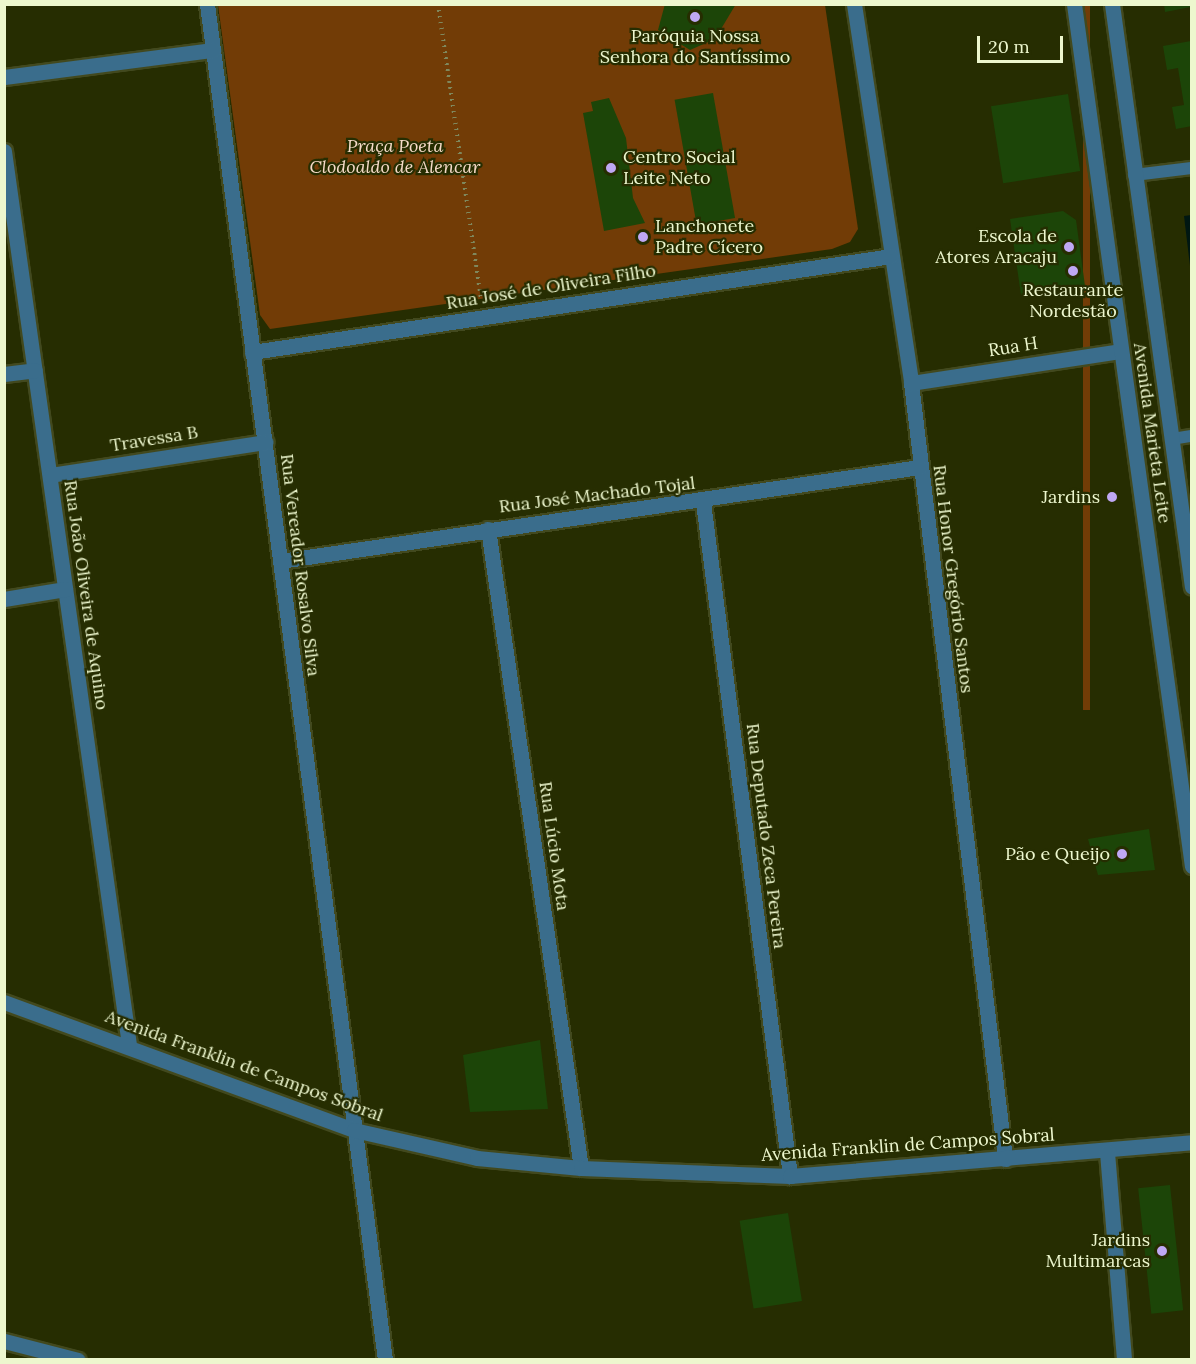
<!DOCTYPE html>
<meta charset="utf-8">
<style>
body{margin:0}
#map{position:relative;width:1196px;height:1364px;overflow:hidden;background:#262d01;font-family:Lora,serif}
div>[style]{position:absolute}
.green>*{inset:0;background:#723c06;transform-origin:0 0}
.water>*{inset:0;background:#001712}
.building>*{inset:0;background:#1c4508;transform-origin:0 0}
.path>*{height:4px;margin-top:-2px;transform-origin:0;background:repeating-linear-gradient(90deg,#7f885d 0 1.5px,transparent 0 6px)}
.roads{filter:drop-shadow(2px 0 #42491e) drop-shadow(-2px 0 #42491e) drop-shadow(0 2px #42491e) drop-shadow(0 -2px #42491e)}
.service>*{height:12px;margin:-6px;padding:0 6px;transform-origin:6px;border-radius:6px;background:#3a6d8c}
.minor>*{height:15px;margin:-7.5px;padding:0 7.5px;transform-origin:7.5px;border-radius:7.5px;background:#3a6d8c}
.tertiary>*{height:15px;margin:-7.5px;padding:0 7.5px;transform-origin:7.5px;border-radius:7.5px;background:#3a6d8c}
.dots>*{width:16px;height:16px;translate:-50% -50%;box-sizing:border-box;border:3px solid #262d01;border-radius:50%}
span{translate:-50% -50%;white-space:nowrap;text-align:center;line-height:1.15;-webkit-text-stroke:4.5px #262d01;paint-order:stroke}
.poi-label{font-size:18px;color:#edf7ce}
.left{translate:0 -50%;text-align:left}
.right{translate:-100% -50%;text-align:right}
.park-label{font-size:18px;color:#f6dbc8;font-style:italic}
.street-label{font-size:18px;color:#edf7ce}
.frame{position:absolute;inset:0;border:6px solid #edf7ce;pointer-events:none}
.scale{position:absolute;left:977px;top:36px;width:86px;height:27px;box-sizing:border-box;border:3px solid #edf7ce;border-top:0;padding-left:8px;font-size:18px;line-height:21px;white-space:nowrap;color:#edf7ce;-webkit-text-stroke:4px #262d01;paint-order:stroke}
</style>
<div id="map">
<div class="green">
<div style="clip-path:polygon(218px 5px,825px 5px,858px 229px,850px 242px,832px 249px,270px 329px,260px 315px)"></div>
<div style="left:1083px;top:5px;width:7px;height:705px"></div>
</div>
<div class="water">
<div style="clip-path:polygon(1191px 215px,1192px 274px,1191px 274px,1184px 216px)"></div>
</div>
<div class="building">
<div style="clip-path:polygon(665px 4px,736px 4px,715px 39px,690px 50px,658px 30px)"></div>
<div style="clip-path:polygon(1164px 4px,1190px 4px,1191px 7px,1165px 12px)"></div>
<div style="clip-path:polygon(1191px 41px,1192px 126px,1176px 129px,1172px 107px,1184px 105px,1178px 68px,1167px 70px,1163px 46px)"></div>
<div style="left:713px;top:93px;width:127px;height:39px;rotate:80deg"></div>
<div style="left:1068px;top:94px;width:78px;height:78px;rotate:81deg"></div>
<div style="clip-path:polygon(609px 98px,626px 138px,633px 198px,645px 223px,604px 231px,583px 113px,593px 111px,591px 102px)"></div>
<div style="clip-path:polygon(1063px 211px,1076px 220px,1085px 286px,1021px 295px,1010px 219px)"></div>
<div style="clip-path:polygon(1149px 829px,1155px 870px,1098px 875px,1088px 839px)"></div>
<div style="clip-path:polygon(540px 1040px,548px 1109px,470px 1112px,463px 1055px)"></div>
<div style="left:1170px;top:1185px;width:126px;height:32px;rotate:84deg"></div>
<div style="left:788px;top:1213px;width:89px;height:49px;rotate:81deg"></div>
</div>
<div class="path">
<div style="left:438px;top:4px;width:297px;rotate:81.7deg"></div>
</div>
<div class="roads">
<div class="service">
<div style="left:1134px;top:175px;width:58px;rotate:-6.9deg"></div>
<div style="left:1172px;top:439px;width:20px;rotate:-9deg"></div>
</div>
<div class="minor">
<div style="left:207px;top:4px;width:1368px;rotate:82.52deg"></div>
<div style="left:854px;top:4px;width:383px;rotate:81.4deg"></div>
<div style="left:911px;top:383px;width:782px;rotate:83.09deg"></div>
<div style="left:4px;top:77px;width:211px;rotate:-7.4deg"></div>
<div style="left:4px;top:151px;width:903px;rotate:82.04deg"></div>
<div style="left:252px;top:352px;width:646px;rotate:-8.54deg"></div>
<div style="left:4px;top:374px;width:31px;rotate:-7deg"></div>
<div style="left:911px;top:383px;width:212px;rotate:-8.7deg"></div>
<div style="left:50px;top:475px;width:218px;rotate:-8.7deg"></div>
<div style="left:703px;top:502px;width:680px;rotate:82.64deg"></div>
<div style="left:488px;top:529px;width:646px;rotate:81.72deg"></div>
<div style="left:280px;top:561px;width:647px;rotate:-8.36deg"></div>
<div style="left:4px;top:599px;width:62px;rotate:-9.3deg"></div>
<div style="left:4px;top:1002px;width:373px;rotate:20.1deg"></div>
<div style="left:354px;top:1130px;width:126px;rotate:12.8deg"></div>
<div style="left:477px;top:1158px;width:104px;rotate:5.5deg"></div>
<div style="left:581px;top:1168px;width:209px;rotate:2.2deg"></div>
<div style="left:790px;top:1176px;width:403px;rotate:-4.8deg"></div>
<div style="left:1107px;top:1152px;width:209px;rotate:85.3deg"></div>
<div style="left:4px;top:1341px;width:76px;rotate:14.4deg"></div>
</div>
<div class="tertiary">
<div style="left:1074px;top:4px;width:870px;rotate:82.21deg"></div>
<div style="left:1112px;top:4px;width:588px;rotate:82.19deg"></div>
</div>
</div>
<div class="dots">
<div style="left:695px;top:17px;background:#bfa8f4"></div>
<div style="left:611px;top:168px;background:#bfa8f4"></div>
<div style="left:643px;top:237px;background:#bfa8f4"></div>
<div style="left:1069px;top:247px;background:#bfa8f4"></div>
<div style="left:1073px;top:271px;background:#bfa8f4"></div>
<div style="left:1112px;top:497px;background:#bfa8f4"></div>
<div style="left:1122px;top:854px;background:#bfa8f4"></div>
<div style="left:1162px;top:1251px;background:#bfa8f4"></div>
</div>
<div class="poi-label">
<span style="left:695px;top:47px">Paróquia Nossa<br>Senhora do Santíssimo</span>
<span class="left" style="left:623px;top:168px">Centro Social<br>Leite Neto</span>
<span class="left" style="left:655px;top:237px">Lanchonete<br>Padre Cícero</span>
<span class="right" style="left:1057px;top:247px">Escola de<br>Atores Aracaju</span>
<span style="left:1073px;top:301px">Restaurante<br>Nordestão</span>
<span class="right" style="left:1100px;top:497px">Jardins</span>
<span class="right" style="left:1110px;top:854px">Pão e Queijo</span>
<span class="right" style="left:1150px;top:1251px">Jardins<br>Multimarcas</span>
</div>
<div class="park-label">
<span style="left:395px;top:157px">Praça Poeta<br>Clodoaldo de Alencar</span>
</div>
<div class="street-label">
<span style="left:551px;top:287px;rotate:-9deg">Rua José de Oliveira Filho</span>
<span style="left:1013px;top:347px;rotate:-9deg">Rua H</span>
<span style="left:1152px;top:433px;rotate:82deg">Avenida Marieta Leite</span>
<span style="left:154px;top:439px;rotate:-9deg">Travessa B</span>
<span style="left:597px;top:495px;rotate:-7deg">Rua José Machado Tojal</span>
<span style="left:300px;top:565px;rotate:83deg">Rua Vereador Rosalvo Silva</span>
<span style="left:953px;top:579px;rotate:83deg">Rua Honor Gregório Santos</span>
<span style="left:86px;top:595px;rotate:82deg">Rua João Oliveira de Aquino</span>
<span style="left:766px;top:836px;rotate:83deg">Rua Deputado Zeca Pereira</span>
<span style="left:554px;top:846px;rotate:82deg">Rua Lúcio Mota</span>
<span style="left:244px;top:1066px;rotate:20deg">Avenida Franklin de Campos Sobral</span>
<span style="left:908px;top:1145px;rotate:-4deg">Avenida Franklin de Campos Sobral</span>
</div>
<div class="frame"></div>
<div class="scale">20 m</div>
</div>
